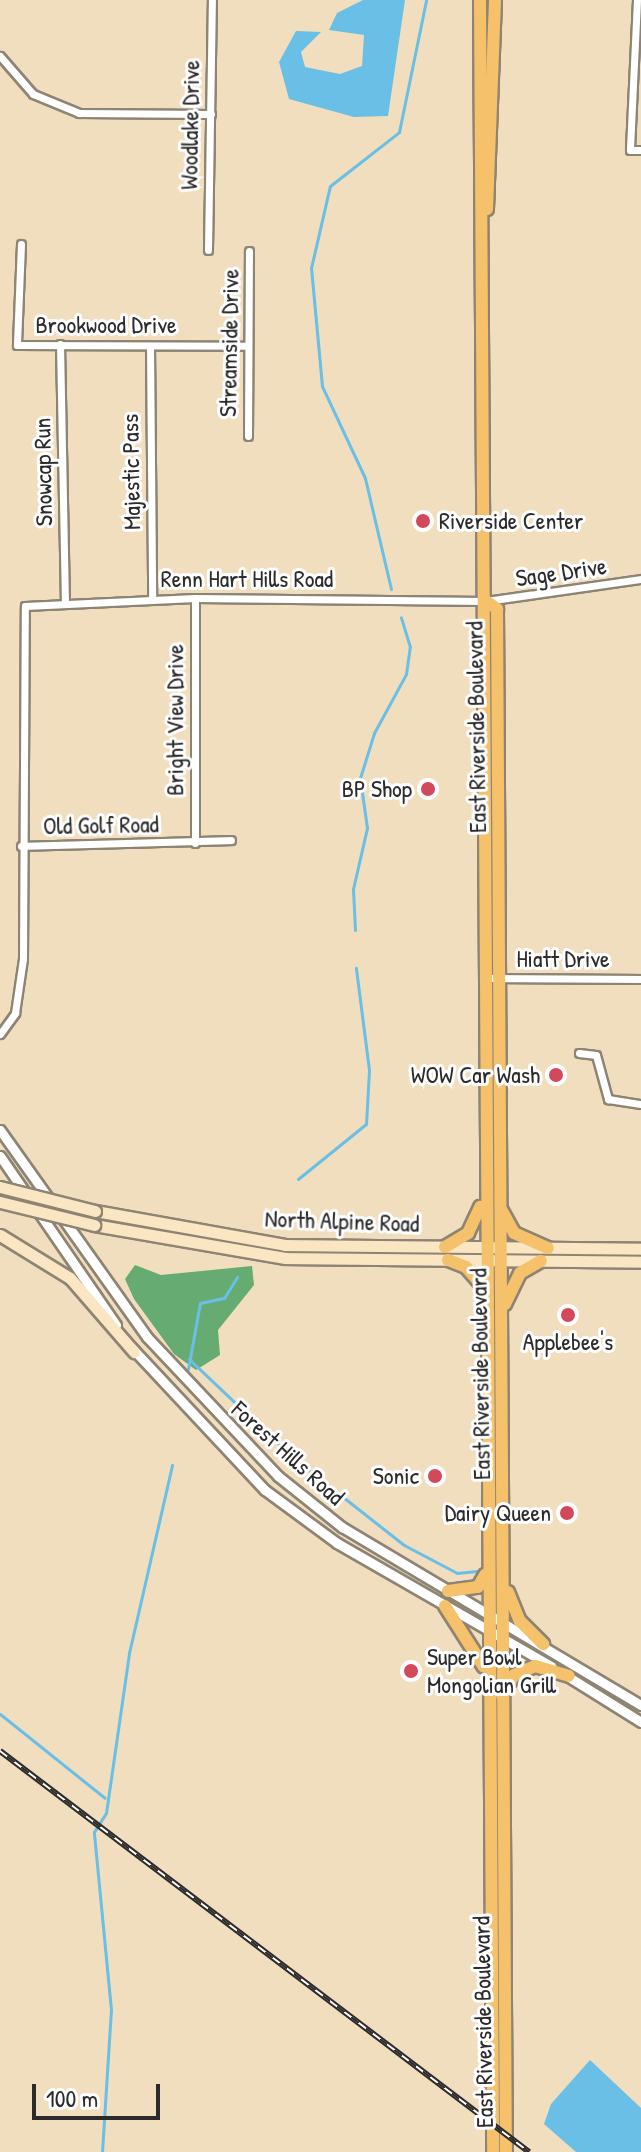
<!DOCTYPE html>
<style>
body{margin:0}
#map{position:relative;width:641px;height:2152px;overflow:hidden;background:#f1debe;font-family:"Patrick Hand",sans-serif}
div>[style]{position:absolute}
.forest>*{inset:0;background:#66ac72}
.water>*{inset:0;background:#69bfe6}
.stream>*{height:3px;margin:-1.5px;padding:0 1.5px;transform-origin:1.5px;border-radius:1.5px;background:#69bfe6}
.roads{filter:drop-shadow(2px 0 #8e8474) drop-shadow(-2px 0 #8e8474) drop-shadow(0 2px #8e8474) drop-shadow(0 -2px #8e8474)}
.minor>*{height:7px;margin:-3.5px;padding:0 3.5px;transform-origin:3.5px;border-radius:3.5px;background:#fff}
.tertiary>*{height:9px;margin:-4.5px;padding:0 4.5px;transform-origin:4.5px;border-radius:4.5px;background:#fff}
.secondary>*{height:11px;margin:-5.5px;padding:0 5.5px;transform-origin:5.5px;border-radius:5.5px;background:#fbe6c4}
.primary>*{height:12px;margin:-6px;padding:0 6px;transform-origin:6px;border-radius:6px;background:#f5c16b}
.rail>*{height:6px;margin-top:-3px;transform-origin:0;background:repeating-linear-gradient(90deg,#fff 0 9px,#2b2b2b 0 18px);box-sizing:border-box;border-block:2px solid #2b2b2b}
.bridges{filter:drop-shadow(2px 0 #8e8474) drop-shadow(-2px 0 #8e8474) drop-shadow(0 2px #8e8474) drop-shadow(0 -2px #8e8474)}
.secondary-bridge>*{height:11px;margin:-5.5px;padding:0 5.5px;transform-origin:5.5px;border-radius:5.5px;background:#fbe6c4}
.dots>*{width:22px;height:22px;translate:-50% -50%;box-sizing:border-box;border:4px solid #fff;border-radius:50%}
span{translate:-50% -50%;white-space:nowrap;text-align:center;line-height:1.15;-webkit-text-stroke:6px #fff;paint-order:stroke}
.street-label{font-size:24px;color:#2b2b2b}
.poi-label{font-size:24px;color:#2b2b2b}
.left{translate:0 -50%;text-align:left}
.right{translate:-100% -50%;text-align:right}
.scale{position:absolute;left:32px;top:2084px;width:128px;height:36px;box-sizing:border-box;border:4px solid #2b2b2b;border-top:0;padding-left:10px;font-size:24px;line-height:28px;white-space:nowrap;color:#2b2b2b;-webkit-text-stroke:6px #fff;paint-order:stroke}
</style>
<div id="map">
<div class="forest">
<div style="clip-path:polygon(135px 1265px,161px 1275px,252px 1266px,254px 1285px,218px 1330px,220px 1355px,196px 1370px,174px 1354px,134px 1299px,125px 1279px)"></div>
</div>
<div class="water">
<div style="clip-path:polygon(363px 0,405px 0,388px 116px,354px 117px,289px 99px,279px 62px,296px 31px,321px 32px,301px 52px,305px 67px,340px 74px,362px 66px,364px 35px,329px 30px,337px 13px)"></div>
<div style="clip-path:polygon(590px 2060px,641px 2108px,641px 2152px,576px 2152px,544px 2124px,551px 2104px)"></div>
</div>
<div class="stream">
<div style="left:391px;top:589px;width:114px;rotate:-103.2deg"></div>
<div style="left:365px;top:478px;width:102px;rotate:-115.1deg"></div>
<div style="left:322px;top:386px;width:119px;rotate:-95.3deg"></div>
<div style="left:311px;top:268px;width:84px;rotate:-77deg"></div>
<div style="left:330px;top:186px;width:88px;rotate:-38deg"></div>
<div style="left:399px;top:132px;width:135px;rotate:-78.4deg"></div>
<div style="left:355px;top:930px;width:41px;rotate:-92.8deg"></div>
<div style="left:353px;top:889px;width:63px;rotate:-77.1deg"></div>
<div style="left:367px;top:828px;width:50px;rotate:-98deg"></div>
<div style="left:360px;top:778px;width:47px;rotate:-72.7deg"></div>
<div style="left:374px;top:733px;width:67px;rotate:-61.5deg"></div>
<div style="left:406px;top:674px;width:27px;rotate:-82deg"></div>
<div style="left:410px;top:647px;width:31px;rotate:-107deg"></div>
<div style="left:298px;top:1179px;width:87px;rotate:-39deg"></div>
<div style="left:366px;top:1124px;width:54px;rotate:-86.8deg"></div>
<div style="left:369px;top:1070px;width:103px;rotate:-97.3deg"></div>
<div style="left:189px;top:1359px;width:131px;rotate:43.5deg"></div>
<div style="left:188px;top:1369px;width:67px;rotate:-79.7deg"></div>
<div style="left:200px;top:1303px;width:25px;rotate:-12deg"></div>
<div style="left:224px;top:1298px;width:25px;rotate:-58deg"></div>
<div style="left:301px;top:1464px;width:131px;rotate:38.2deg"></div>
<div style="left:404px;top:1545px;width:60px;rotate:27.8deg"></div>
<div style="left:457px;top:1573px;width:20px;rotate:-6deg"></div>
<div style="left:0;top:1714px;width:134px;rotate:38.7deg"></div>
<div style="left:102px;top:2152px;width:142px;rotate:-86.4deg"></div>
<div style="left:111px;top:2010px;width:179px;rotate:-95.5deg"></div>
<div style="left:94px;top:1832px;width:22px;rotate:-58deg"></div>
<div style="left:106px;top:1813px;width:162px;rotate:-81.8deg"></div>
<div style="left:129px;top:1653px;width:193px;rotate:-77.1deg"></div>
</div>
<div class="roads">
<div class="minor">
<div style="left:637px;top:0;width:150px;rotate:92.7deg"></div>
<div style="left:630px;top:150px;width:11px"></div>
<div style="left:0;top:56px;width:50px;rotate:49deg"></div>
<div style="left:33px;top:94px;width:50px;rotate:22.4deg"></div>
<div style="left:79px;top:113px;width:132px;rotate:0.4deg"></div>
<div style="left:21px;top:244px;width:101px;rotate:92.3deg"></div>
<div style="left:17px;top:345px;width:231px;rotate:0.2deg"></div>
<div style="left:208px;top:250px;width:250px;rotate:-89.1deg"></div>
<div style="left:60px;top:344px;width:256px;rotate:88.9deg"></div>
<div style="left:150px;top:346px;width:252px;rotate:89.5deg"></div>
<div style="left:248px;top:436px;width:185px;rotate:-89.7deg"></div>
<div style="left:195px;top:598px;width:245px;rotate:90deg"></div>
<div style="left:21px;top:846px;width:210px;rotate:-1.6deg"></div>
<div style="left:486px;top:978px;width:155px;rotate:0.4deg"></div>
<div style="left:0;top:1034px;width:26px;rotate:-54deg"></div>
<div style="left:15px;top:1013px;width:55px;rotate:-81.6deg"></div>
<div style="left:23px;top:959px;width:353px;rotate:-89.7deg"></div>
<div style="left:25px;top:606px;width:170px;rotate:-2.7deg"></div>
<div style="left:195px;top:598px;width:291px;rotate:0.6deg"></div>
<div style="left:486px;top:601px;width:157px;rotate:-8.1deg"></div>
<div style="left:579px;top:1053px;width:17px;rotate:7deg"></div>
<div style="left:596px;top:1055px;width:46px;rotate:74.7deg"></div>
<div style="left:608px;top:1099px;width:33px;rotate:9deg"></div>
</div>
<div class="tertiary">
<div style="left:0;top:1130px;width:254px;rotate:54.6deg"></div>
<div style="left:147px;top:1337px;width:191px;rotate:46.7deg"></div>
<div style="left:278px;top:1476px;width:82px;rotate:38.6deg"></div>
<div style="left:342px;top:1527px;width:348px;rotate:30.8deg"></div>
<div style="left:0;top:1156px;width:205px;rotate:55.5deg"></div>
<div style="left:131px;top:1347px;width:196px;rotate:46.9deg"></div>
<div style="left:265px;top:1490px;width:89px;rotate:36.4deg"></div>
<div style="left:337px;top:1543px;width:247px;rotate:29.9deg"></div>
<div style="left:564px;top:1674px;width:91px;rotate:31.9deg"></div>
</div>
<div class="secondary">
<div style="left:95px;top:1211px;width:193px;rotate:10.1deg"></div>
<div style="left:285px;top:1245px;width:356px;rotate:0.6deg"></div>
<div style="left:94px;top:1225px;width:194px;rotate:9.8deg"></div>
<div style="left:285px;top:1258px;width:356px;rotate:0.6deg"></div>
<div style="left:0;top:1235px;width:82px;rotate:31.6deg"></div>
<div style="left:70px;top:1278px;width:98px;rotate:49.1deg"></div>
</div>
<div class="primary">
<div style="left:480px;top:0;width:2152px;rotate:89.65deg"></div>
<div style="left:487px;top:209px;width:209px;rotate:-87.8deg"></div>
<div style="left:486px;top:601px;width:14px;rotate:36deg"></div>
<div style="left:497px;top:609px;width:1543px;rotate:89.67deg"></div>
<div style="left:502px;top:1211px;width:25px;rotate:61deg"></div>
<div style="left:514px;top:1233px;width:37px;rotate:24deg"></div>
<div style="left:445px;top:1247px;width:27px;rotate:-31deg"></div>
<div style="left:468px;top:1233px;width:29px;rotate:-65deg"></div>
<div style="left:448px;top:1260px;width:19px;rotate:21deg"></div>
<div style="left:466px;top:1267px;width:29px;rotate:49deg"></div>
<div style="left:505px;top:1304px;width:34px;rotate:-64deg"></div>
<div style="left:520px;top:1273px;width:24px;rotate:-30deg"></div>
<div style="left:448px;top:1591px;width:30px;rotate:-8deg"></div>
<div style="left:478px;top:1587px;width:14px;rotate:-60deg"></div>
<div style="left:508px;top:1592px;width:31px;rotate:68deg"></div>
<div style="left:520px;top:1621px;width:33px;rotate:45deg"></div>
<div style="left:445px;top:1606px;width:72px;rotate:57.4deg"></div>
<div style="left:502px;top:1695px;width:23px;rotate:-59deg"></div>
<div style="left:514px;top:1675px;width:23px;rotate:-23deg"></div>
<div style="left:535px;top:1666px;width:35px;rotate:16deg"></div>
</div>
</div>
<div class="rail">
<div style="left:0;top:1751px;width:664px;rotate:37.16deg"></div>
</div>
<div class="bridges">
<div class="secondary-bridge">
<div style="left:0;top:1187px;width:98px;rotate:14.2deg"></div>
<div style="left:0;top:1202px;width:97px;rotate:13.7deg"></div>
</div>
</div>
<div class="dots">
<div style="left:423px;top:521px;background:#d1495b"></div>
<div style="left:428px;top:789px;background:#d1495b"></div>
<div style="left:556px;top:1075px;background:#d1495b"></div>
<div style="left:568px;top:1315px;background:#d1495b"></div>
<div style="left:435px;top:1476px;background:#d1495b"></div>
<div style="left:567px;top:1513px;background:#d1495b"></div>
<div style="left:411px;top:1671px;background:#d1495b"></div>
</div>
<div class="street-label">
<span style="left:190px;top:125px;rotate:-89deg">Woodlake Drive</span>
<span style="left:106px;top:325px">Brookwood Drive</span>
<span style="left:229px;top:343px;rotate:-89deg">Streamside Drive</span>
<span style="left:43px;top:472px;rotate:-91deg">Snowcap Run</span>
<span style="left:131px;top:472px;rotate:-91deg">Majestic Pass</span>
<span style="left:561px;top:572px;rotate:-8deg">Sage Drive</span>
<span style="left:247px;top:579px">Renn Hart Hills Road</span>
<span style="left:175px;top:720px;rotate:-90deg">Bright View Drive</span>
<span style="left:476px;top:727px;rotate:-91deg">East Riverside Boulevard</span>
<span style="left:101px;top:825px;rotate:-1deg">Old Golf Road</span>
<span style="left:563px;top:959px">Hiatt Drive</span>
<span style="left:342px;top:1221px;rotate:2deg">North Alpine Road</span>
<span style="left:480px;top:1374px;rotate:-91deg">East Riverside Boulevard</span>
<span style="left:288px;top:1453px;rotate:42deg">Forest Hills Road</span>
<span style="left:483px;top:2022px;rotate:-91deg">East Riverside Boulevard</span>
</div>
<div class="poi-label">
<span class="left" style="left:439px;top:521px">Riverside Center</span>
<span class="right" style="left:412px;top:789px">BP Shop</span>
<span class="right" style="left:540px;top:1075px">WOW Car Wash</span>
<span style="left:568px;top:1342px">Applebee's</span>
<span class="right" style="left:419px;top:1476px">Sonic</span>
<span class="right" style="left:551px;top:1513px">Dairy Queen</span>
<span class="left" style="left:427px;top:1671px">Super Bowl<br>Mongolian Grill</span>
</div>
<div class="scale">100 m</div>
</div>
